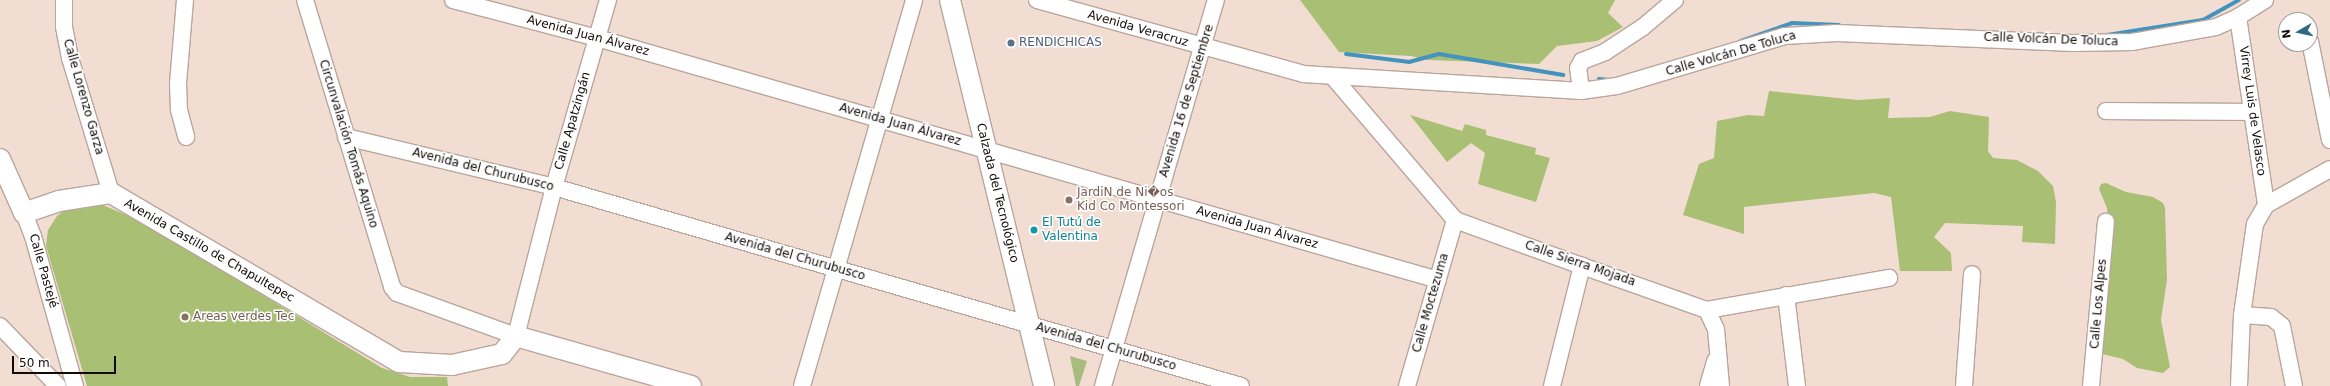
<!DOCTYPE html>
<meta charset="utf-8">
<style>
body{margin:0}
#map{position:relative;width:2330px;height:386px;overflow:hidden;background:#f2ddd3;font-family:"DejaVu Sans",sans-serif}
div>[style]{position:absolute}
.green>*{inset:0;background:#a9bc80}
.forest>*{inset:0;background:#a8bf74}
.stream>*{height:4px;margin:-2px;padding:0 2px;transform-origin:2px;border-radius:2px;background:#4293be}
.roads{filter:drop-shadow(1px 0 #b9a59c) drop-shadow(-1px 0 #b9a59c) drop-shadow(0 1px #b9a59c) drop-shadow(0 -1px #b9a59c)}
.minor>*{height:16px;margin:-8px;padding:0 8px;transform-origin:8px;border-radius:8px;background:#fff}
.major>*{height:20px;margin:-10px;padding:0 10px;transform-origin:10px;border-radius:10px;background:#fff}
.dots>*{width:11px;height:11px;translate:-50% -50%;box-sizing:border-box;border:2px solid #fff;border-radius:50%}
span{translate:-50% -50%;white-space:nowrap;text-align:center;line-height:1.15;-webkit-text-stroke:3px #fff;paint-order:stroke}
.street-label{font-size:12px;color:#110a07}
.service-label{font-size:12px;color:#4e5e75}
.left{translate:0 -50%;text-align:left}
.education-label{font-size:12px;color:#785e54}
.culture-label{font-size:12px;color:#0d838f}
.north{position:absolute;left:2278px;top:12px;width:40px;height:40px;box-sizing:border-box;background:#fff;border:1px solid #a09d9c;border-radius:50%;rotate:261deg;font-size:11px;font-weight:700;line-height:16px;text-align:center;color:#110a07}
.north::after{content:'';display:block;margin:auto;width:14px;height:18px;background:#306882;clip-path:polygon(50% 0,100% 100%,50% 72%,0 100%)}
.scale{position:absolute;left:12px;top:356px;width:104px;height:18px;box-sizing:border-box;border:2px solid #110a07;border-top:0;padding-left:5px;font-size:12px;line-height:14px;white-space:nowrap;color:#110a07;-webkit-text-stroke:3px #fff;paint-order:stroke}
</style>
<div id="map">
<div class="green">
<div style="clip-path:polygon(1070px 356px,1087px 361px,1079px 386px,1076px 386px)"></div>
</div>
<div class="forest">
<div style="clip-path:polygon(1300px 0,1615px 0,1608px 13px,1623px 27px,1597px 41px,1557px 46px,1539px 64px,1428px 60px,1411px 56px,1339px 52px)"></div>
<div style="clip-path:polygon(1769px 91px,1858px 100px,1890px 98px,1888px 118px,1930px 117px,1950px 111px,1989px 117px,1988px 151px,1993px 158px,2017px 160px,2038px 171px,2053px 186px,2056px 202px,2055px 244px,2022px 242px,2023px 226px,1945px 223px,1934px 237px,1951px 253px,1952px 271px,1900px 271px,1891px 197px,1874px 193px,1744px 207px,1744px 234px,1683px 215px,1699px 164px,1714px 158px,1717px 121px,1748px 115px,1764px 116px)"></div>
<div style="clip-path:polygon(1410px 115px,1462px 131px,1465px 124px,1486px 130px,1486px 135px,1536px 148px,1535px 154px,1550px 158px,1536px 202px,1478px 184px,1485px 153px,1471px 143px,1447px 162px)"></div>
<div style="clip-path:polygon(2106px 183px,2126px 192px,2153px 197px,2163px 203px,2165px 208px,2167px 279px,2161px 320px,2170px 367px,2163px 373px,2137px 368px,2123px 359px,2102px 354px,2102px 297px,2108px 219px,2107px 208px,2099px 189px,2101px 184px)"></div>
<div style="clip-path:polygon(98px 203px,143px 222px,382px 368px,410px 377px,447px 377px,448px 386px,87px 386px,46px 246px,48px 230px,57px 216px,69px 207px)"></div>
</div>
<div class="stream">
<div style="left:2107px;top:35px;width:97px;rotate:-8.9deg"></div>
<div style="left:2203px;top:20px;width:41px;rotate:-29.1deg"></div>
<div style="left:1741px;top:41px;width:54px;rotate:-19.4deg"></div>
<div style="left:1792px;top:23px;width:47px;rotate:2.4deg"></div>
<div style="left:1346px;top:54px;width:64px;rotate:7.2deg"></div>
<div style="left:1409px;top:62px;width:31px;rotate:-15deg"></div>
<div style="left:1439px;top:54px;width:126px;rotate:9.6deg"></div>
<div style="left:1599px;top:79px;width:11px;rotate:5deg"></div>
</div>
<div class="roads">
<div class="minor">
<div style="left:64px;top:0;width:27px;rotate:90deg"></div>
<div style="left:64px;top:27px;width:32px;rotate:79deg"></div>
<div style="left:70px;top:58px;width:141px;rotate:73.1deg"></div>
<div style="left:185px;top:0;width:83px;rotate:94.8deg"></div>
<div style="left:178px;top:83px;width:27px;rotate:88deg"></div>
<div style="left:179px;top:110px;width:28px;rotate:75deg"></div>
<div style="left:305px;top:0;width:300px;rotate:73.1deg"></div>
<div style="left:392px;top:287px;width:8px;rotate:50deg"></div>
<div style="left:397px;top:293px;width:127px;rotate:19.9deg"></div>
<div style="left:516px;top:336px;width:154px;rotate:-75.7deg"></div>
<div style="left:554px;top:187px;width:195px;rotate:-73.9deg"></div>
<div style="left:453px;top:0;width:149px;rotate:14.8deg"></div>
<div style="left:597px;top:38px;width:875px;rotate:16.05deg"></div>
<div style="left:1037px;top:0;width:276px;rotate:15.5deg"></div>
<div style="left:1303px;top:74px;width:279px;rotate:3.5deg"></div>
<div style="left:1581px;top:91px;width:36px;rotate:-8deg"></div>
<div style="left:1617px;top:86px;width:175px;rotate:-16.6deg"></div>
<div style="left:1785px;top:36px;width:52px;rotate:-3.3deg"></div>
<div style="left:1837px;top:33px;width:236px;rotate:2.4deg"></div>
<div style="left:2073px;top:43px;width:59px;rotate:-1deg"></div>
<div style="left:2132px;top:42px;width:85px;rotate:-10.1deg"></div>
<div style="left:2216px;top:27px;width:24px;rotate:-24deg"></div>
<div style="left:2238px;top:17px;width:32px;rotate:-32deg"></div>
<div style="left:2238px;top:17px;width:190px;rotate:81.5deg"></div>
<div style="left:2310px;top:41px;width:101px;rotate:78.6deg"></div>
<div style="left:1333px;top:77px;width:188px;rotate:49.5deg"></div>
<div style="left:1455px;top:220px;width:135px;rotate:19.9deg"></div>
<div style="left:1582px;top:266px;width:133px;rotate:19.4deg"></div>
<div style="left:1707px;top:310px;width:185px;rotate:-10deg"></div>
<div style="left:1581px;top:91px;width:23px;rotate:-97deg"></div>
<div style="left:1578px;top:68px;width:8px;rotate:-60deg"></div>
<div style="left:1582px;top:61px;width:25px;rotate:-21deg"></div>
<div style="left:1605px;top:52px;width:45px;rotate:-33.3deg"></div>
<div style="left:1643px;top:27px;width:42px;rotate:-40.2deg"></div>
<div style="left:2106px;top:111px;width:145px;rotate:0.4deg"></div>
<div style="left:346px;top:137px;width:214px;rotate:13.5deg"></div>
<div style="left:554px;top:187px;width:715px;rotate:16.15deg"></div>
<div style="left:24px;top:213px;width:25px;rotate:69deg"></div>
<div style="left:33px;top:236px;width:156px;rotate:74.4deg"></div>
<div style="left:1786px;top:295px;width:92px;rotate:83.1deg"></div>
<div style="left:1707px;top:310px;width:21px;rotate:65deg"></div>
<div style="left:1716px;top:329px;width:57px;rotate:85deg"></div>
<div style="left:2242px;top:315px;width:29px;rotate:4deg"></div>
<div style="left:2271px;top:317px;width:14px;rotate:39deg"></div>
<div style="left:2282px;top:326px;width:61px;rotate:78.7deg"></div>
<div style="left:0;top:326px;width:83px;rotate:46deg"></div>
<div style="left:802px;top:386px;width:402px;rotate:-73.8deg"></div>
<div style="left:1103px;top:386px;width:402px;rotate:-73.7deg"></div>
<div style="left:1407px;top:386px;width:173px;rotate:-73.9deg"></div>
<div style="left:1552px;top:386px;width:124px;rotate:-76deg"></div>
<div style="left:1708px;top:386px;width:26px;rotate:-74deg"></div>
<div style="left:1964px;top:386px;width:112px;rotate:-85.9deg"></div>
<div style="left:2091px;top:386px;width:165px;rotate:-84.8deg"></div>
<div style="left:2239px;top:386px;width:71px;rotate:-87.6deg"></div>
<div style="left:2242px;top:315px;width:92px;rotate:-81.9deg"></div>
<div style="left:2255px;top:224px;width:22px;rotate:-60deg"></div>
<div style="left:2266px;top:205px;width:73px;rotate:-29.4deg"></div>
</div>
<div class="major">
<div style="left:950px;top:0;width:397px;rotate:76.3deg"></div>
<div style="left:0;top:159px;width:59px;rotate:66deg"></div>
<div style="left:24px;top:213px;width:37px;rotate:-19deg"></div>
<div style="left:59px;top:201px;width:53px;rotate:-8.7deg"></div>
<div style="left:111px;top:193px;width:334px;rotate:30.4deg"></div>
<div style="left:399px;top:362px;width:53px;rotate:3.2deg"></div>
<div style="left:452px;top:365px;width:51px;rotate:-12.4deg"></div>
<div style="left:502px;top:354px;width:23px;rotate:-52deg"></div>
<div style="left:516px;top:336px;width:182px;rotate:15.9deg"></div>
</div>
</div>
<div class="dots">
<div style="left:1011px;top:43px;background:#5c6f8a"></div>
<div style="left:1069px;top:200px;background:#8d6e63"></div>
<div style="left:1034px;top:230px;background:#0f9aa8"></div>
<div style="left:185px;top:317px;background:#8d6e63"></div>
</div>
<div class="street-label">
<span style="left:1138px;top:29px;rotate:16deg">Avenida Veracruz</span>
<span style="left:588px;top:36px;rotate:15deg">Avenida Juan Álvarez</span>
<span style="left:2051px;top:40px;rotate:2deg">Calle Volcán De Toluca</span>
<span style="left:1731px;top:54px;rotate:-16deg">Calle Volcán De Toluca</span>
<span style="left:83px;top:97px;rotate:74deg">Calle Lorenzo Garza</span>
<span style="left:1187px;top:101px;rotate:-73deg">Avenida 16 de Septiembre</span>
<span style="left:2252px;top:111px;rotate:82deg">Virrey Luis de Velasco</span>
<span style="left:573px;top:121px;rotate:-74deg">Calle Apatzingán</span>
<span style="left:900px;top:125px;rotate:16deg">Avenida Juan Álvarez</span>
<span style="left:348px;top:144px;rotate:73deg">Circunvalación Tomás Aquino</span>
<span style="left:483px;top:170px;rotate:14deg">Avenida del Churubusco</span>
<span style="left:997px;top:193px;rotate:76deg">Calzada del Tecnológico</span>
<span style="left:1257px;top:228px;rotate:16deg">Avenida Juan Álvarez</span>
<span style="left:209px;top:251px;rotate:30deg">Avenida Castillo de Chapultepec</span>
<span style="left:795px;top:257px;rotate:16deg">Avenida del Churubusco</span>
<span style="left:1580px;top:264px;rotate:19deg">Calle Sierra Mojada</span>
<span style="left:43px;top:271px;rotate:74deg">Calle Pastejé</span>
<span style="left:1431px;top:303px;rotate:-74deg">Calle Moctezuma</span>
<span style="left:2099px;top:304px;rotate:-85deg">Calle Los Alpes</span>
<span style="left:1106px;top:347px;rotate:16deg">Avenida del Churubusco</span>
</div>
<div class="service-label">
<span class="left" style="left:1019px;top:43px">RENDICHICAS</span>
</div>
<div class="education-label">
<span class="left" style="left:1077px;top:200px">JardiN de Ni�os<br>Kid Co Montessori</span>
<span class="left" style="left:193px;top:317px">Areas verdes Tec</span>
</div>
<div class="culture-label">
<span class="left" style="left:1042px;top:230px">El Tutú de<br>Valentina</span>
</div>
<div class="north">N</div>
<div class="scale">50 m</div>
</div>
